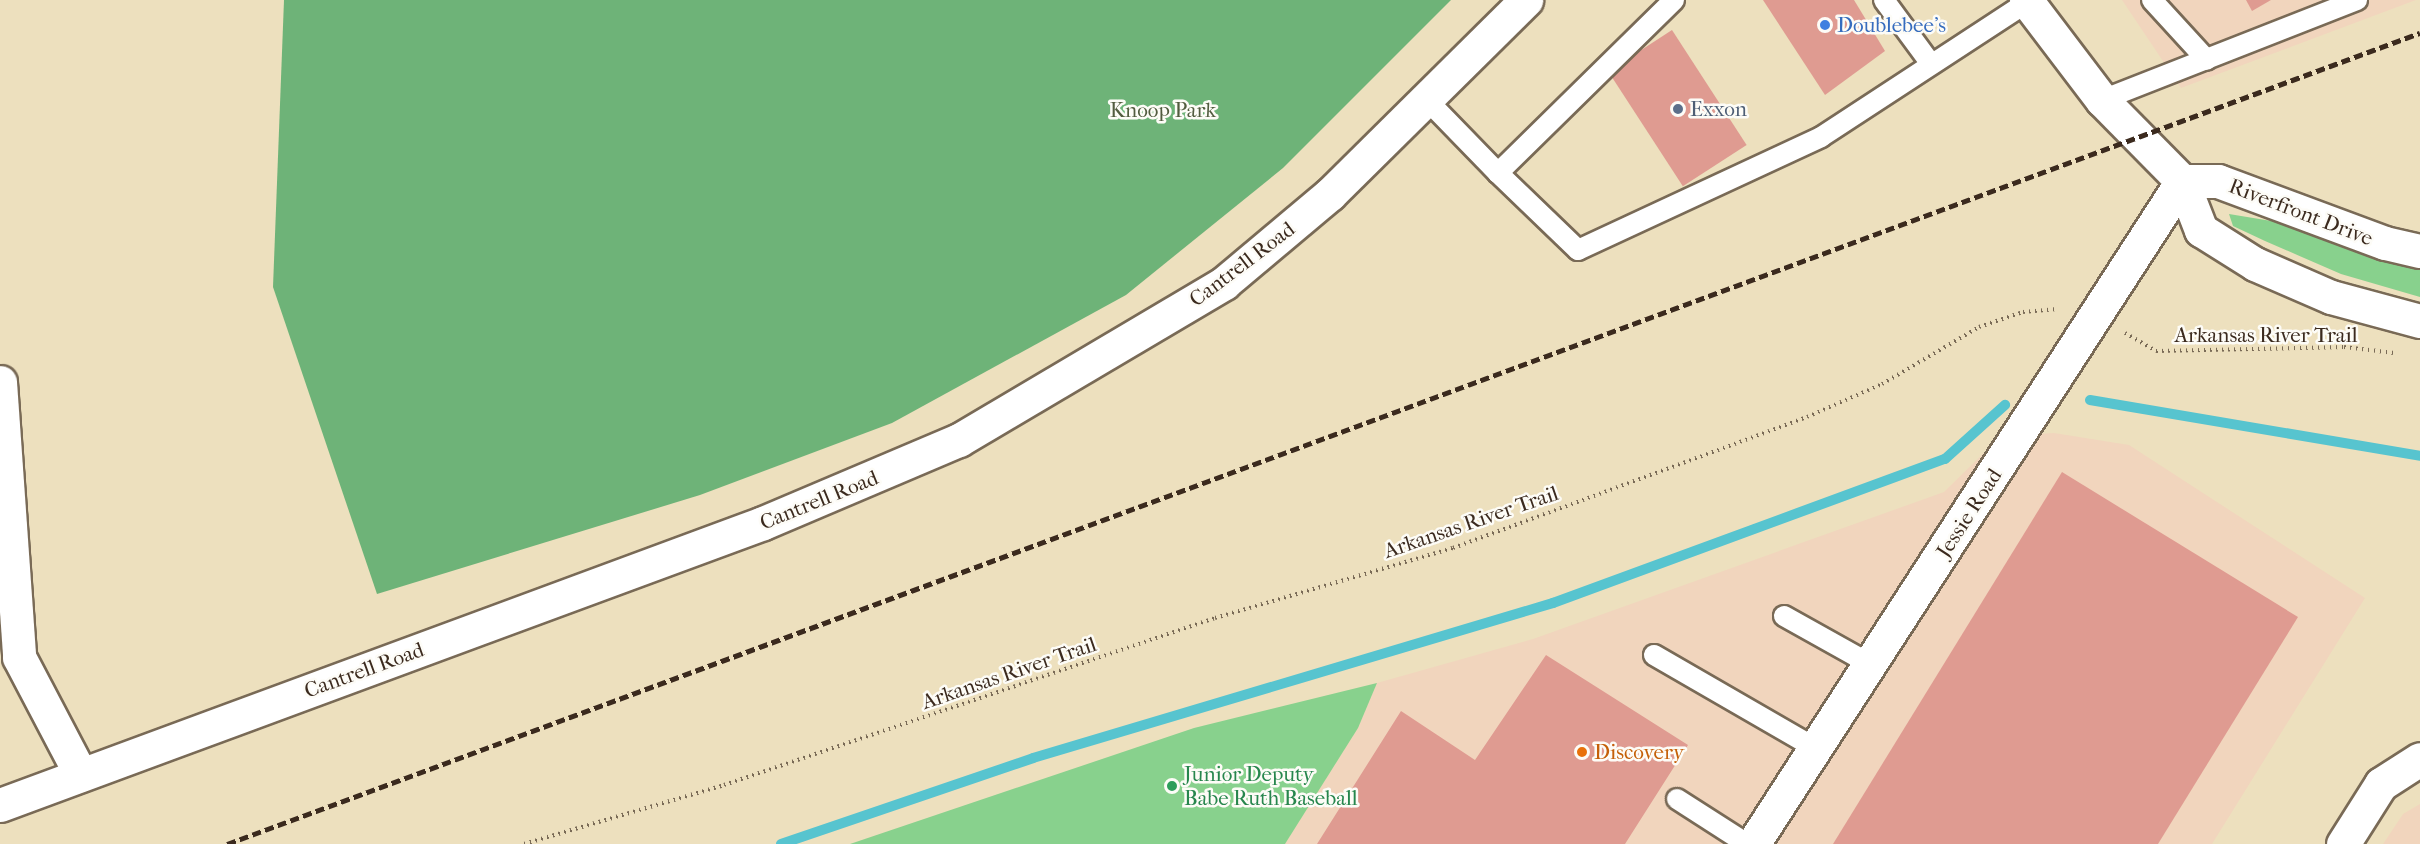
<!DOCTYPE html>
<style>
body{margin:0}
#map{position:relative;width:2420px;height:844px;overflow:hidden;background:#ede0be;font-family:"IM FELL French Canon",serif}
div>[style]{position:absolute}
.built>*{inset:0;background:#f1d5bd}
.green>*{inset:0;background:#88d18d}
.forest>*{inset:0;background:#6eb378}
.stream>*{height:10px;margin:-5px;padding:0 5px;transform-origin:5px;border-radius:5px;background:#57c4cf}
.building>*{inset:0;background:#df9b91;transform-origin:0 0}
.path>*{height:4px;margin-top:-2px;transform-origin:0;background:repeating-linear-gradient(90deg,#796a56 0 1.5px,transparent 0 6px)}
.roads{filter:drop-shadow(2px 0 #796a56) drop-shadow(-2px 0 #796a56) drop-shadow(0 2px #796a56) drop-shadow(0 -2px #796a56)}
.lane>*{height:20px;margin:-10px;padding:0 10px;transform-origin:10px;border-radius:10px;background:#fff}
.street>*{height:33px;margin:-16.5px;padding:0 16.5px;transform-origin:16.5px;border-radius:16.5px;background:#fff}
.secondary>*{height:33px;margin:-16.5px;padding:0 16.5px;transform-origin:16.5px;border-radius:16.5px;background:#fff}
.primary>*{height:33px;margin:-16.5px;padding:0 16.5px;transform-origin:16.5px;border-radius:16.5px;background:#fff}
.rail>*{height:4.5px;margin-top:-2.25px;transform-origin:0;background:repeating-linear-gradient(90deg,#3b2a1e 0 9px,transparent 0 13.5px)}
.dots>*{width:16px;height:16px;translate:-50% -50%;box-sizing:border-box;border:3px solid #fdfcf7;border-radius:50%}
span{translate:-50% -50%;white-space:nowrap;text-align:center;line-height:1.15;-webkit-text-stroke:5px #fdfcf7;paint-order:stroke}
.shop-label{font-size:21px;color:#366cbe}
.left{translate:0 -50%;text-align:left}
.service-label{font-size:21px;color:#4e5e75}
.park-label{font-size:21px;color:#525c3f}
.street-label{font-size:21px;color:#3b2a1e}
.food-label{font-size:21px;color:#c56008}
.leisure-label{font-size:21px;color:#27864d}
</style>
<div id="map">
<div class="built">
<div style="clip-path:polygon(2122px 0,2416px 0,2181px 88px)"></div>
<div style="clip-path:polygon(2054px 433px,2129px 445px,2365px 598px,2212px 844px,1285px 844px,1358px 728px,1377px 683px,1533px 639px,1944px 492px,2001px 436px)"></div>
<div style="clip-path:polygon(2420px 804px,2420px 844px,2383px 844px,2403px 814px)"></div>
</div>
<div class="green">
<div style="clip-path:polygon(2229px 214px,2289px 224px,2379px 259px,2420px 268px,2420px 297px,2341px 274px,2265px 241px,2233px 226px)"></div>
<div style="clip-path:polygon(1377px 683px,1358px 728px,1285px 844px,850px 844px,1194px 728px)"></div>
</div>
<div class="forest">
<div style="clip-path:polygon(284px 0,1451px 0,1283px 168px,1126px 295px,892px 423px,700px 495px,377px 594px,273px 287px)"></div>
</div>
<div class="stream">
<div style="left:2090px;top:400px;width:335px;rotate:9.6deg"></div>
<div style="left:781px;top:844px;width:266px;rotate:-18.8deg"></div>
<div style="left:1033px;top:758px;width:543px;rotate:-16.6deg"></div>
<div style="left:1553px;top:603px;width:418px;rotate:-20.2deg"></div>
<div style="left:1945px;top:459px;width:81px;rotate:-42deg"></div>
</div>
<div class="building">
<div style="clip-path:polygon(1763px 0,1854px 0,1885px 51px,1825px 95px)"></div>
<div style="clip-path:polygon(2246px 0,2271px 0,2252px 11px)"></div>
<div style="left:1672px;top:30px;width:137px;height:76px;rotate:57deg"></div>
<div style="clip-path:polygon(2062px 472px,2298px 617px,2158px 844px,1833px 844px)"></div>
<div style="clip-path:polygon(1546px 655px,1688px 745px,1625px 844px,1317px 844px,1401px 711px,1475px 760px)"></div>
</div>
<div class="path">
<div style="left:2125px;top:333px;width:36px;rotate:30deg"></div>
<div style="left:2156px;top:351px;width:188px;rotate:-1.2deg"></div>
<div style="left:2344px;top:347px;width:51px;rotate:6.7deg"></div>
<div style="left:524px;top:844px;width:209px;rotate:-16.4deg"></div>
<div style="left:724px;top:785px;width:519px;rotate:-18.78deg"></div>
<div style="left:1215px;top:618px;width:248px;rotate:-16.4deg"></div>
<div style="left:1453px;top:548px;width:377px;rotate:-20.3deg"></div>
<div style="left:1807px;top:417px;width:82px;rotate:-23.7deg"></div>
<div style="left:1882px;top:384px;width:113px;rotate:-30.4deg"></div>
<div style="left:1979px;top:327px;width:46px;rotate:-18.8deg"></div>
<div style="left:2023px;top:312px;width:34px;rotate:-5deg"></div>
</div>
<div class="roads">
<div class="lane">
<div style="left:1674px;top:0;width:247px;rotate:135.5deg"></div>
<div style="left:1498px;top:173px;width:111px;rotate:43.9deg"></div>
<div style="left:1578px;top:250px;width:268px;rotate:-24.9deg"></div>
<div style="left:1821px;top:137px;width:246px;rotate:-33.2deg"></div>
<div style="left:1884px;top:0;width:79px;rotate:53.7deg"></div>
<div style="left:2152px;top:0;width:81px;rotate:47.5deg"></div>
<div style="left:2102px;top:100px;width:274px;rotate:-21.4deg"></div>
<div style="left:1428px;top:101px;width:100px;rotate:45.8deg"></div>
<div style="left:1784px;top:616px;width:98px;rotate:29.2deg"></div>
<div style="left:1654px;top:655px;width:186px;rotate:30deg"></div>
<div style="left:1677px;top:799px;width:83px;rotate:32.7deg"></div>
</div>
<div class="street">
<div style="left:0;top:382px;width:276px;rotate:86deg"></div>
<div style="left:19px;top:657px;width:133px;rotate:62.3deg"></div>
<div style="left:1753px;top:844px;width:790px;rotate:-57.09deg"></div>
<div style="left:2343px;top:844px;width:71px;rotate:-57.7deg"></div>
<div style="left:2381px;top:784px;width:46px;rotate:-32.7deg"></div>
</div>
<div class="secondary">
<div style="left:2026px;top:0;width:126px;rotate:52.8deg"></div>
<div style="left:2102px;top:100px;width:114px;rotate:45.4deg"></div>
<div style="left:2182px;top:181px;width:53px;rotate:68.8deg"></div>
<div style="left:2201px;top:230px;width:64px;rotate:32.2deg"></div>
<div style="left:2255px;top:264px;width:83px;rotate:23.5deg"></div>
<div style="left:2331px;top:297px;width:92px;rotate:15.1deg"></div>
<div style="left:2182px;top:181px;width:36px"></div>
<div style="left:2218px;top:181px;width:178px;rotate:20.4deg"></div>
<div style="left:2385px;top:243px;width:36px;rotate:13deg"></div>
</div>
<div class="primary">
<div style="left:0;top:805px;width:813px;rotate:-20.28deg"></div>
<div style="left:763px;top:523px;width:213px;rotate:-23deg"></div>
<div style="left:959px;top:440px;width:308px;rotate:-30.6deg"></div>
<div style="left:1224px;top:283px;width:138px;rotate:-40deg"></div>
<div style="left:1330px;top:194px;width:276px;rotate:-44.7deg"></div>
</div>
</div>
<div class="rail">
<div style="left:227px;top:844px;width:2338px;rotate:-20.3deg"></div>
</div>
<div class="dots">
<div style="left:1825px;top:25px;background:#3f7fe0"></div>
<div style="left:1678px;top:109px;background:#5c6f8a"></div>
<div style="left:1582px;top:752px;background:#e8710a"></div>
<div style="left:1172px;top:786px;background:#2e9e5b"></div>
</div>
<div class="shop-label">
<span class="left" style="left:1837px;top:25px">Doublebee's</span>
</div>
<div class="service-label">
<span class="left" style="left:1690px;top:109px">Exxon</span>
</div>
<div class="park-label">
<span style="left:1163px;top:110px">Knoop Park</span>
</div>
<div class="street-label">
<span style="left:2301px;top:212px;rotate:21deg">Riverfront Drive</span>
<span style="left:1242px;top:264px;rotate:-37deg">Cantrell Road</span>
<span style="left:2266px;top:335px">Arkansas River Trail</span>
<span style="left:819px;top:500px;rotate:-22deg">Cantrell Road</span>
<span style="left:1969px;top:513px;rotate:-57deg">Jessie Road</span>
<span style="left:1471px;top:522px;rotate:-19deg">Arkansas River Trail</span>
<span style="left:364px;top:670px;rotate:-20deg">Cantrell Road</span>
<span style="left:1009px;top:673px;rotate:-19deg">Arkansas River Trail</span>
</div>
<div class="food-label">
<span class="left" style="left:1594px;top:752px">Discovery</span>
</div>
<div class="leisure-label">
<span class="left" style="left:1184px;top:786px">Junior Deputy<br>Babe Ruth Baseball</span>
</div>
</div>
